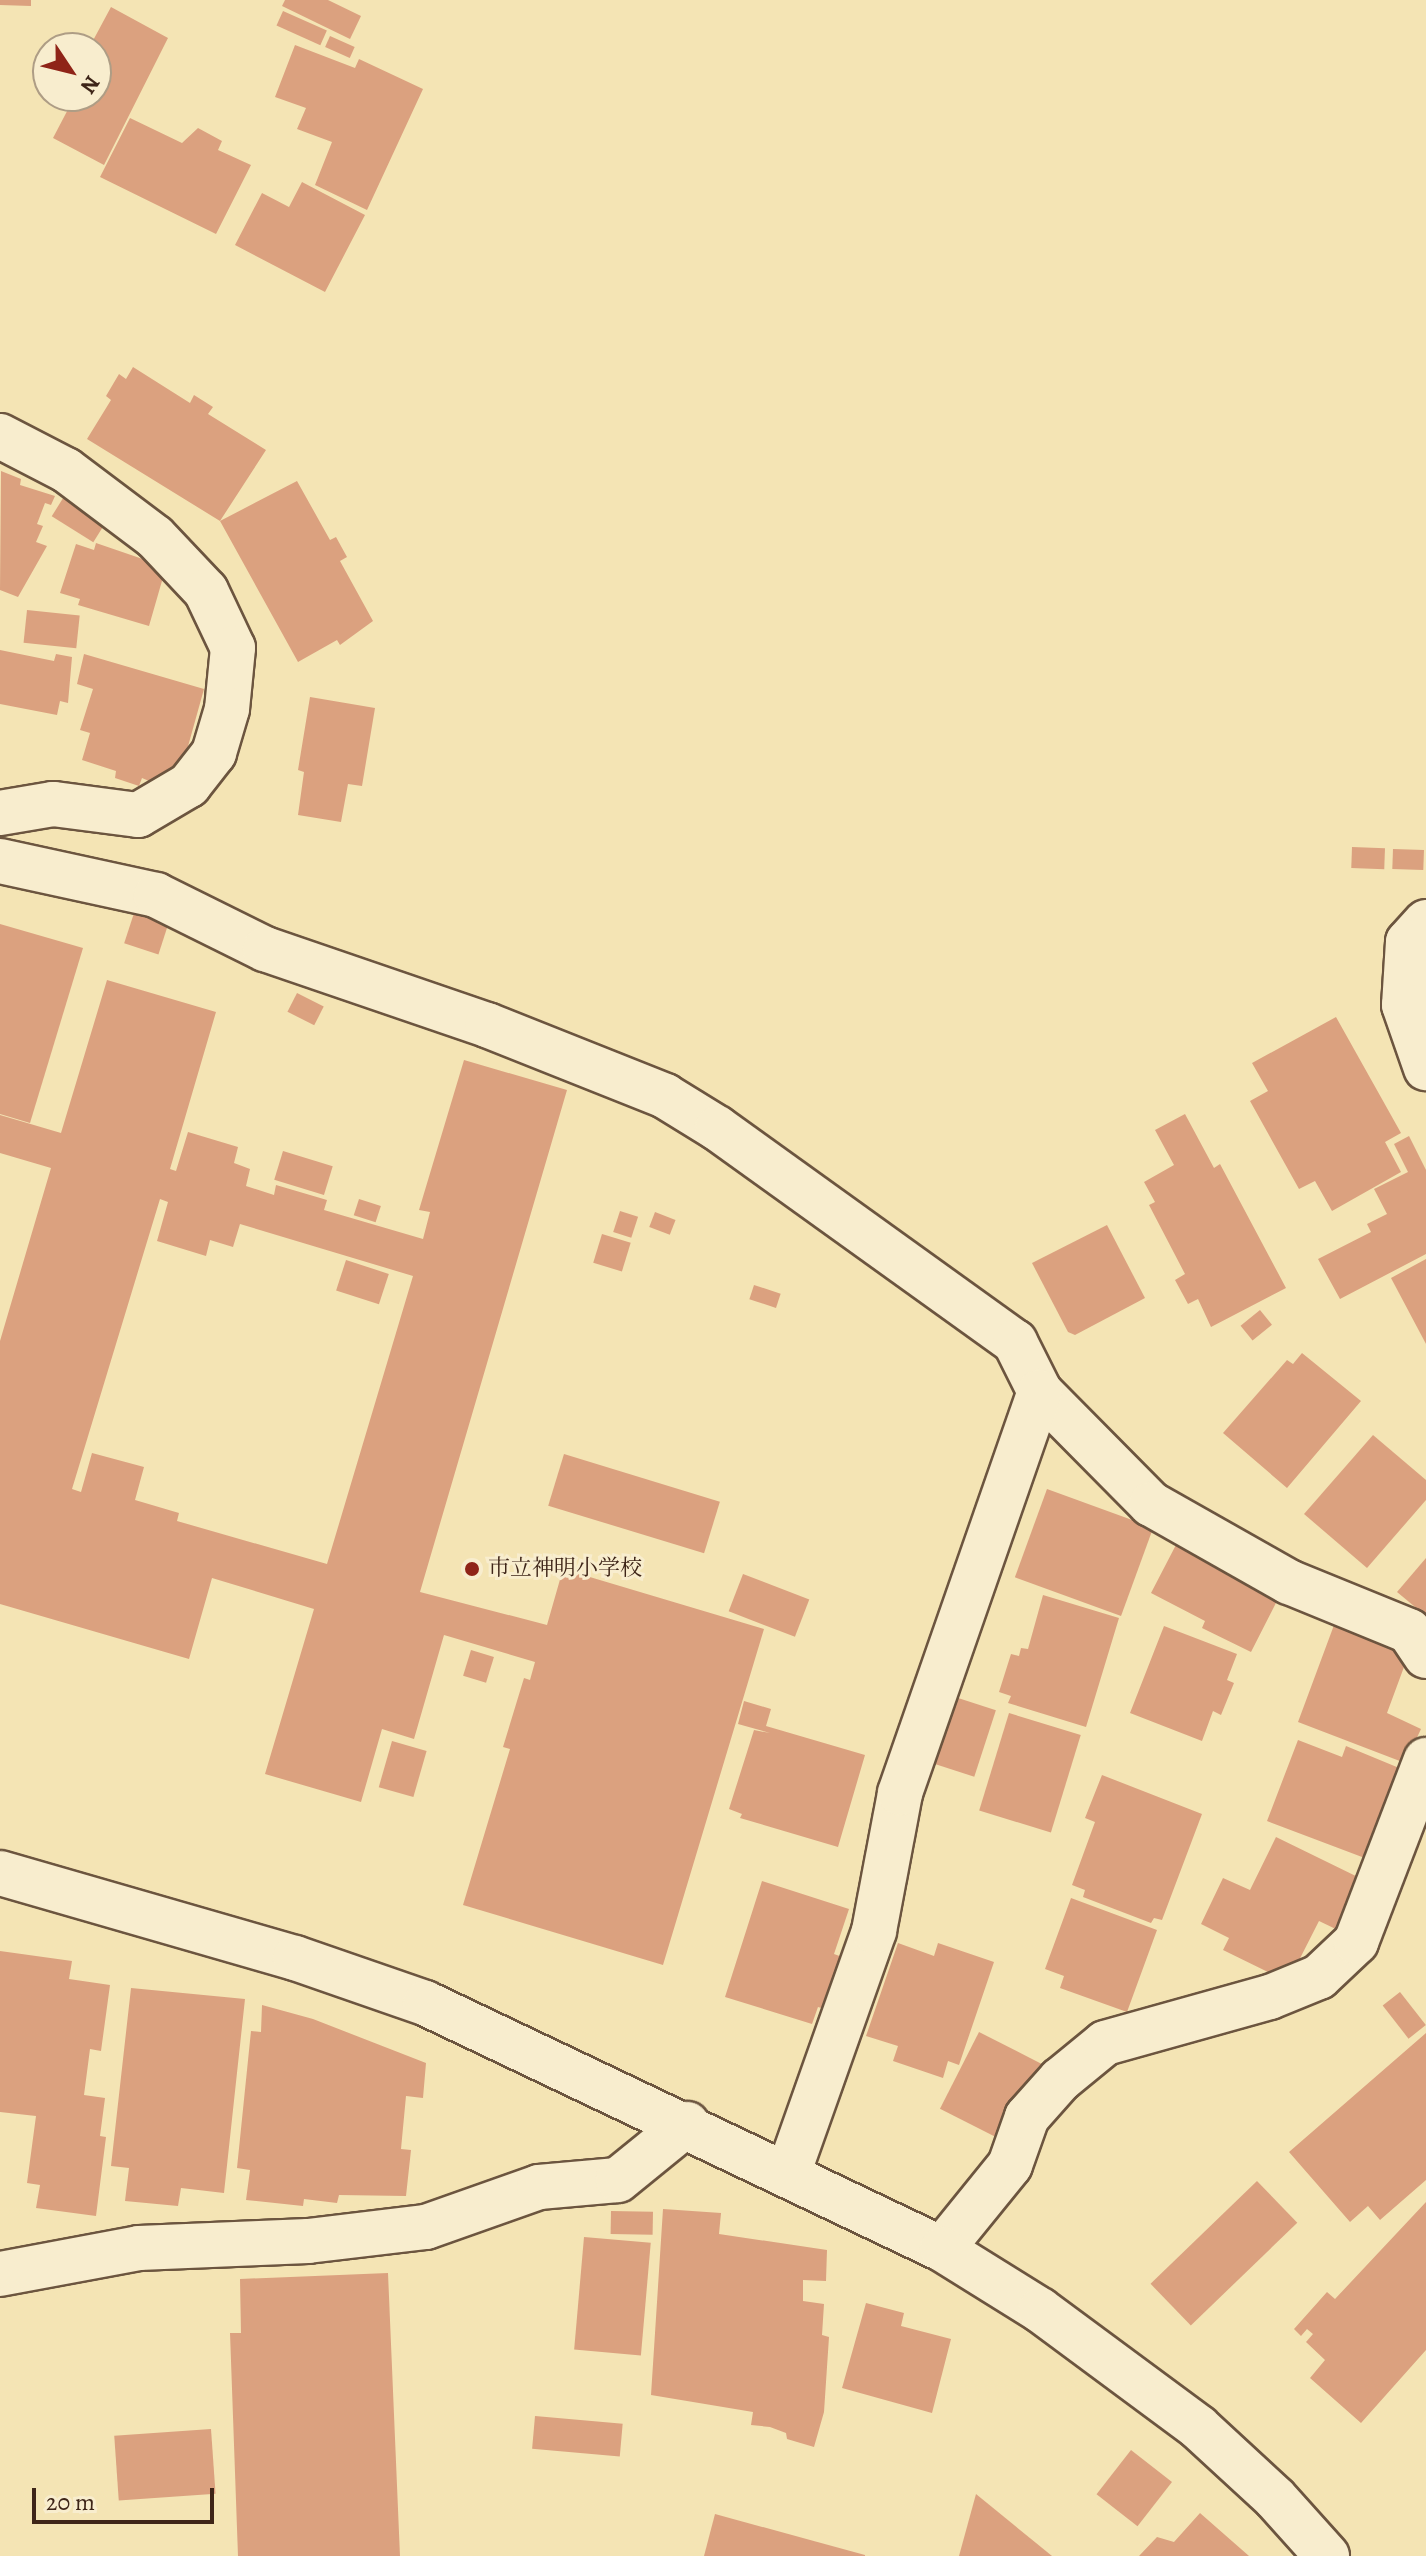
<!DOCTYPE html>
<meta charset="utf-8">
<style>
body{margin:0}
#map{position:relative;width:1426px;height:2556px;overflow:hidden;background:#f4e4b4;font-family:Alegreya,"Noto Serif JP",serif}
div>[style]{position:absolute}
.building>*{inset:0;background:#dba17f;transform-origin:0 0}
.roads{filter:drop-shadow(2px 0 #6c553f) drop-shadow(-2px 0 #6c553f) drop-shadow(0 2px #6c553f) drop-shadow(0 -2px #6c553f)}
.minor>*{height:44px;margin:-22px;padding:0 22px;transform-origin:22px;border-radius:22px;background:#f8edce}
.tertiary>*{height:44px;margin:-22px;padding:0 22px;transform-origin:22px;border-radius:22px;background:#f8edce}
.dots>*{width:22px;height:22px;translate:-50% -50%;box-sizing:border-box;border:4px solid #f8edce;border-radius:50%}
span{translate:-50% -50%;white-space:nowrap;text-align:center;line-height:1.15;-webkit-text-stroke:6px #f8edce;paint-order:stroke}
.poi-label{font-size:22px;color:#3e2518}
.left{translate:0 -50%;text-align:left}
.north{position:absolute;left:32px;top:32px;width:80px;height:80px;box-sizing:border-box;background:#f8edce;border:2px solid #ae9d85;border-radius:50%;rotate:125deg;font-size:22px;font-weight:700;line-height:32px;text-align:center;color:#3e2518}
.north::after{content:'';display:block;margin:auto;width:28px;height:36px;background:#8f2418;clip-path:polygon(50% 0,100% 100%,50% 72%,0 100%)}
.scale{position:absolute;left:32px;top:2488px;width:182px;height:36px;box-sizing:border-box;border:4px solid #3e2518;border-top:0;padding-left:10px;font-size:24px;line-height:28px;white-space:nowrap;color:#3e2518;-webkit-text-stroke:6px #f8edce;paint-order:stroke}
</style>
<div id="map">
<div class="building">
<div style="clip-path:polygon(0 0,31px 0,31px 6px,0 5px)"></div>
<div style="clip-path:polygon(285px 0,328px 0,361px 16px,350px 39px,282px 6px)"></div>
<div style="clip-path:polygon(111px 7px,168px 38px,104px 165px,53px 138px,75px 96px,96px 96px,96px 48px,89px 48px)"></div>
<div style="left:283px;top:11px;width:48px;height:16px;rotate:24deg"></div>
<div style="left:330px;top:36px;width:27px;height:12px;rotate:24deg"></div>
<div style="clip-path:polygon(295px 45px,355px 68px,359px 59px,423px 89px,367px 210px,315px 185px,332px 142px,297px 129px,306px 108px,275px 97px)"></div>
<div style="clip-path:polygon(130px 118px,182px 143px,198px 128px,222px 141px,218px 150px,251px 165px,216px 234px,100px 177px)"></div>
<div style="clip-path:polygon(302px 182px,365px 215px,325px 292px,235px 245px,262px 193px,289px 207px)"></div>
<div style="clip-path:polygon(133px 367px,190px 403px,194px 395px,213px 407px,208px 414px,266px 450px,220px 521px,87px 439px,111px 400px,106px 396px,119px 374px,126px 379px)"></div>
<div style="clip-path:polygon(1px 471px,21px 479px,20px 485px,55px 496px,51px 505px,45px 503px,37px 524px,43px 526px,36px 542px,47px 546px,18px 597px,0 590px)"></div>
<div style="clip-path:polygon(297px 481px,330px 540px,336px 537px,347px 557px,340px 561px,373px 621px,340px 645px,337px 640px,298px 662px,220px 521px)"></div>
<div style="left:65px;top:495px;width:49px;height:25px;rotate:32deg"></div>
<div style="clip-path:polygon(96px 543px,166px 567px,149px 626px,78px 605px,80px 599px,60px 593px,76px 544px,94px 550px)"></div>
<div style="left:27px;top:610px;width:53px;height:33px;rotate:6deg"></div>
<div style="clip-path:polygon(0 650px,54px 661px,56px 654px,72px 657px,68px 703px,60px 701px,57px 715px,0 704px)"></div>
<div style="clip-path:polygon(84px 654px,204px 689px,180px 775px,163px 787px,142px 778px,139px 786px,115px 778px,116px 771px,82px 760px,90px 733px,80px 730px,93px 689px,77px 684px)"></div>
<div style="clip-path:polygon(310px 697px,375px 708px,362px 786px,348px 784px,341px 822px,298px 815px,304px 772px,298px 770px)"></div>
<div style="left:1352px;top:847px;width:33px;height:21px;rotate:2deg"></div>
<div style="left:1393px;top:849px;width:31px;height:20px;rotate:2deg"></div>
<div style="left:135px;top:910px;width:36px;height:35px;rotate:18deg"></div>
<div style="clip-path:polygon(0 924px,83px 948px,30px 1123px,0 1114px)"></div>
<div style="clip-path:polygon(evenodd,107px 980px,216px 1012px,170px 1169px,176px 1171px,188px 1132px,238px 1147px,234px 1163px,250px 1169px,246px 1186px,274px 1195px,276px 1185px,327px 1200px,324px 1210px,423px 1239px,430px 1212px,419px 1210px,464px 1060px,567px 1090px,420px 1592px,547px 1625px,563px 1569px,764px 1629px,663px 1965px,463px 1905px,510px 1749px,503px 1747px,524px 1678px,530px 1680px,535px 1662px,444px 1635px,414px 1739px,382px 1729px,361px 1802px,265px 1774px,314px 1609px,212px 1578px,189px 1659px,0 1604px,0 1341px,51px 1168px,0 1153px,0 1115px,61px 1133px,107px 980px,160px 1199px,168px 1202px,157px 1241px,206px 1256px,210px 1240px,233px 1247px,240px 1224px,413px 1276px,327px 1564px,177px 1521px,179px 1513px,135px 1500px,144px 1467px,92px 1453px,81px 1492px,72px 1489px,160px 1199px)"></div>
<div style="left:297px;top:993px;width:30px;height:21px;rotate:27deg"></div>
<div style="clip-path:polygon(1336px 1017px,1401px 1133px,1385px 1142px,1401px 1172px,1332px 1211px,1315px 1181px,1299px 1189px,1250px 1101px,1268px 1091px,1252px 1063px)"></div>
<div style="clip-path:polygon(1185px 1114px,1214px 1168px,1220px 1164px,1286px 1288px,1211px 1327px,1198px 1299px,1188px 1304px,1175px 1280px,1185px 1274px,1149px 1205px,1155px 1202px,1144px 1182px,1174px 1165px,1155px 1130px)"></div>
<div style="clip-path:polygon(1409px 1136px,1426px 1170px,1426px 1254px,1340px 1299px,1318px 1259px,1371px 1232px,1367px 1224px,1387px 1214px,1374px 1189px,1408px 1172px,1394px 1144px)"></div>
<div style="left:283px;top:1151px;width:52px;height:30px;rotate:17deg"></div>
<div style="left:359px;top:1199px;width:23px;height:17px;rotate:18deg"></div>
<div style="left:620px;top:1211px;width:19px;height:22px;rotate:18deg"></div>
<div style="left:655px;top:1212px;width:22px;height:16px;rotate:21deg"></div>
<div style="clip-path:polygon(1107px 1225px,1145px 1298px,1075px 1335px,1068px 1332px,1032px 1263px)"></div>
<div style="left:602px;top:1234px;width:30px;height:30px;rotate:17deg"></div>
<div style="clip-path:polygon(1426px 1259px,1426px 1344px,1391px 1278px)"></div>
<div style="left:346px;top:1260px;width:45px;height:32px;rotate:18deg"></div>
<div style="left:754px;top:1285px;width:28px;height:15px;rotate:18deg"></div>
<div style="left:1260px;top:1310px;width:19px;height:25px;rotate:51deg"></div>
<div style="clip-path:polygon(1302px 1353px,1361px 1401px,1287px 1488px,1223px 1433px,1287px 1360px,1293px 1364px)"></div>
<div style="clip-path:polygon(1373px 1435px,1426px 1480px,1426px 1500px,1367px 1568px,1304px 1514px)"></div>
<div style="left:564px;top:1454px;width:163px;height:54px;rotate:17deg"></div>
<div style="left:1047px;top:1489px;width:113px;height:94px;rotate:20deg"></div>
<div style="clip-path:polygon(1178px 1541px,1281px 1593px,1251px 1652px,1202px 1628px,1205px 1621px,1151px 1593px)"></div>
<div style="clip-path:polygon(1426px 1558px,1426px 1616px,1397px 1592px)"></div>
<div style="left:743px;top:1574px;width:71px;height:40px;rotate:21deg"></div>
<div style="clip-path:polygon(1043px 1595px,1119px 1618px,1086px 1727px,1008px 1703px,1011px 1696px,999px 1692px,1011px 1654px,1019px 1656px,1021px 1648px,1028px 1649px)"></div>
<div style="clip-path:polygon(1337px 1617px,1411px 1648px,1387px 1713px,1421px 1729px,1405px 1763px,1298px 1722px)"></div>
<div style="clip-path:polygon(1164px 1626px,1237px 1654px,1227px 1680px,1234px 1683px,1221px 1715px,1213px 1711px,1202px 1741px,1130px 1713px)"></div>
<div style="left:471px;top:1650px;width:24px;height:27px;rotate:17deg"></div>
<div style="left:955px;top:1697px;width:43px;height:70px;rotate:18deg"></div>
<div style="clip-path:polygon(744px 1701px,771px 1709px,766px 1726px,865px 1755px,838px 1847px,740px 1818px,742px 1814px,729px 1809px,754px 1730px,770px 1733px,738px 1724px)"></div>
<div style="left:1009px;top:1713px;width:75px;height:102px;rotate:17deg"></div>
<div style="clip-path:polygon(1298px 1740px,1342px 1757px,1346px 1746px,1404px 1770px,1370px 1860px,1267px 1821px)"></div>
<div style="left:392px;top:1741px;width:36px;height:48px;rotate:16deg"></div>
<div style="clip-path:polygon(1102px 1775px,1202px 1814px,1162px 1920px,1154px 1918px,1151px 1923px,1083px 1897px,1085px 1890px,1072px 1885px,1095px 1822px,1085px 1818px)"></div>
<div style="clip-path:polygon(1276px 1837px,1366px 1881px,1342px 1932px,1319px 1921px,1288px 1982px,1223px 1950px,1229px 1938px,1201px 1924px,1223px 1878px,1250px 1890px)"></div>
<div style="clip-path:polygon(762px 1881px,849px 1909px,834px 1954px,845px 1958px,828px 2010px,818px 2007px,812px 2024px,725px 1997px)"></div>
<div style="clip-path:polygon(1071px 1898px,1157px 1930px,1127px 2012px,1060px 1988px,1064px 1976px,1045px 1969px)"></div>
<div style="clip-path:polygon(898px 1943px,934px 1956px,938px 1943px,994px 1962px,959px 2065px,948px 2061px,943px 2078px,893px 2061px,898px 2046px,866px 2036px)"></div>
<div style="clip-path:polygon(0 1951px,72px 1961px,69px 1979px,110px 1985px,101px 2051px,90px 2049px,84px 2095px,105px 2098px,100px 2136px,106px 2137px,96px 2216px,36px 2208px,40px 2185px,27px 2183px,36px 2116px,0 2112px)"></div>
<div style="clip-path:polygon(131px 1988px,245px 1999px,224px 2193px,181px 2188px,178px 2206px,125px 2201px,129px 2168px,111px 2166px)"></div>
<div style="left:1400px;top:1992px;width:42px;height:22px;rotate:52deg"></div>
<div style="clip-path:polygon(262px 2005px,313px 2019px,426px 2063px,423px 2098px,406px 2096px,401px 2149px,411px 2150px,406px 2196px,339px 2195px,337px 2203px,304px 2199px,303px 2206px,246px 2200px,250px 2170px,237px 2168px,251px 2031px,261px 2032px)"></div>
<div style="left:979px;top:2032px;width:77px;height:86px;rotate:27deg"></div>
<div style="clip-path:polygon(1426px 2033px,1426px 2180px,1380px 2220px,1368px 2206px,1350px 2222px,1289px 2152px)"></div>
<div style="left:1257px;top:2181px;width:58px;height:148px;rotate:46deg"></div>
<div style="clip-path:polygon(1426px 2202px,1426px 2350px,1361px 2423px,1310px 2378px,1325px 2360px,1306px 2342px,1313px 2334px,1307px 2329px,1301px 2336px,1294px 2329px,1327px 2292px,1335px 2299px)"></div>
<div style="clip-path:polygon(663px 2209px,721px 2213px,719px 2234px,827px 2250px,826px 2281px,803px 2280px,803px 2301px,824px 2304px,822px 2335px,829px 2337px,824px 2412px,814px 2447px,787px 2439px,786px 2433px,770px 2427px,751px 2425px,753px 2412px,651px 2395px)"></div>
<div style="left:611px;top:2211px;width:42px;height:23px;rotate:1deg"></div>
<div style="left:584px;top:2237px;width:67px;height:113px;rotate:5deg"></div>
<div style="clip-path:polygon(388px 2273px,400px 2556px,238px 2556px,230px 2333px,241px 2333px,240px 2279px)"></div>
<div style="clip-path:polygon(866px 2303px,904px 2313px,901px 2326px,951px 2339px,932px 2413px,842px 2388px)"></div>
<div style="left:535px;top:2416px;width:88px;height:33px;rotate:5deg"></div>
<div style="left:211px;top:2429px;width:65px;height:97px;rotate:86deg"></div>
<div style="left:1131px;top:2450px;width:52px;height:56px;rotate:38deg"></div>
<div style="clip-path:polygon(976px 2494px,1052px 2556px,959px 2556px)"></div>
<div style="clip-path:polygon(1200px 2513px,1249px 2556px,1139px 2556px,1157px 2537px,1174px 2542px)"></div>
<div style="clip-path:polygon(715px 2514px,865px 2555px,865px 2556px,704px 2556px)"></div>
</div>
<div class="roads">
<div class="minor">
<div style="left:0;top:436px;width:74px;rotate:27.3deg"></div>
<div style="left:66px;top:470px;width:111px;rotate:37deg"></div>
<div style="left:155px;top:537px;width:74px;rotate:46.6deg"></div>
<div style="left:206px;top:591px;width:63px;rotate:64.7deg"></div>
<div style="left:233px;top:648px;width:61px;rotate:95.6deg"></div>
<div style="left:227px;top:709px;width:46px;rotate:106.5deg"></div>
<div style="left:214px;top:753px;width:41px;rotate:128deg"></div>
<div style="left:189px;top:785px;width:59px;rotate:149.5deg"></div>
<div style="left:138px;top:815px;width:86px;rotate:-172.6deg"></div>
<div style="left:53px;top:804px;width:54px;rotate:170.4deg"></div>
<div style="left:0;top:861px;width:160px;rotate:12.3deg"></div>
<div style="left:156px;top:895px;width:122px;rotate:26.4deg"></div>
<div style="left:265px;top:949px;width:235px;rotate:18.9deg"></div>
<div style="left:487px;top:1025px;width:192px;rotate:21.7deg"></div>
<div style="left:665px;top:1096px;width:61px;rotate:31.6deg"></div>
<div style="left:717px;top:1128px;width:367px;rotate:35.7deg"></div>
<div style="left:1015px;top:1342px;width:56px;rotate:63.4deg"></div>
<div style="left:1040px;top:1392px;width:158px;rotate:45.3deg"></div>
<div style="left:1151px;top:1504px;width:159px;rotate:29.5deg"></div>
<div style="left:1289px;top:1582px;width:130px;rotate:22.2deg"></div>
<div style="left:1409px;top:1631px;width:30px;rotate:56deg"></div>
<div style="left:1426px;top:922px;width:27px;rotate:132deg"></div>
<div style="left:1408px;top:942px;width:63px;rotate:93.6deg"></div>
<div style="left:1404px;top:1005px;width:67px;rotate:70.8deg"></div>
<div style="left:788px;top:2174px;width:258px;rotate:-70.5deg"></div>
<div style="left:874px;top:1931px;width:140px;rotate:-79.3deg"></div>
<div style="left:900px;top:1793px;width:425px;rotate:-70.8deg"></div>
<div style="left:942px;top:2249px;width:108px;rotate:-51deg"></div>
<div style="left:1010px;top:2165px;width:51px;rotate:-70.5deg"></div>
<div style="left:1027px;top:2117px;width:50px;rotate:-48.3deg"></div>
<div style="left:1060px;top:2080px;width:58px;rotate:-39.4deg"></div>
<div style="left:1105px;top:2043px;width:171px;rotate:-15.6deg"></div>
<div style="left:1270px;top:1997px;width:53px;rotate:-22.2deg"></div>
<div style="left:1319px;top:1977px;width:51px;rotate:-43.4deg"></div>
<div style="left:1356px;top:1942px;width:195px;rotate:-69deg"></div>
<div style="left:0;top:2274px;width:141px;rotate:-10.6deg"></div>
<div style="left:139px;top:2248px;width:169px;rotate:-2.4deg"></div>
<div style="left:308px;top:2241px;width:119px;rotate:-6.8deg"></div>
<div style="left:426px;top:2227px;width:120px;rotate:-19.5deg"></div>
<div style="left:539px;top:2187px;width:79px;rotate:-5.1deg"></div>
<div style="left:618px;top:2180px;width:89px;rotate:-39.1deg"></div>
</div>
<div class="tertiary">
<div style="left:0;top:1873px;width:307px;rotate:16.1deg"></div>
<div style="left:295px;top:1958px;width:138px;rotate:19.1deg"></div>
<div style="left:425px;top:2003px;width:573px;rotate:25.45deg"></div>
<div style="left:942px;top:2249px;width:115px;rotate:31.9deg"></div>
<div style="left:1040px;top:2310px;width:197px;rotate:36.5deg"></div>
<div style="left:1198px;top:2427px;width:105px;rotate:42.7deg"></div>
<div style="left:1275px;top:2498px;width:78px;rotate:48.1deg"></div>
</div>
</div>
<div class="dots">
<div style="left:472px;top:1569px;background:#8f2418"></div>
</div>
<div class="poi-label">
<span class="left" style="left:488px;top:1569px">市立神明小学校</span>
</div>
<div class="north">N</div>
<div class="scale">20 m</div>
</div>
